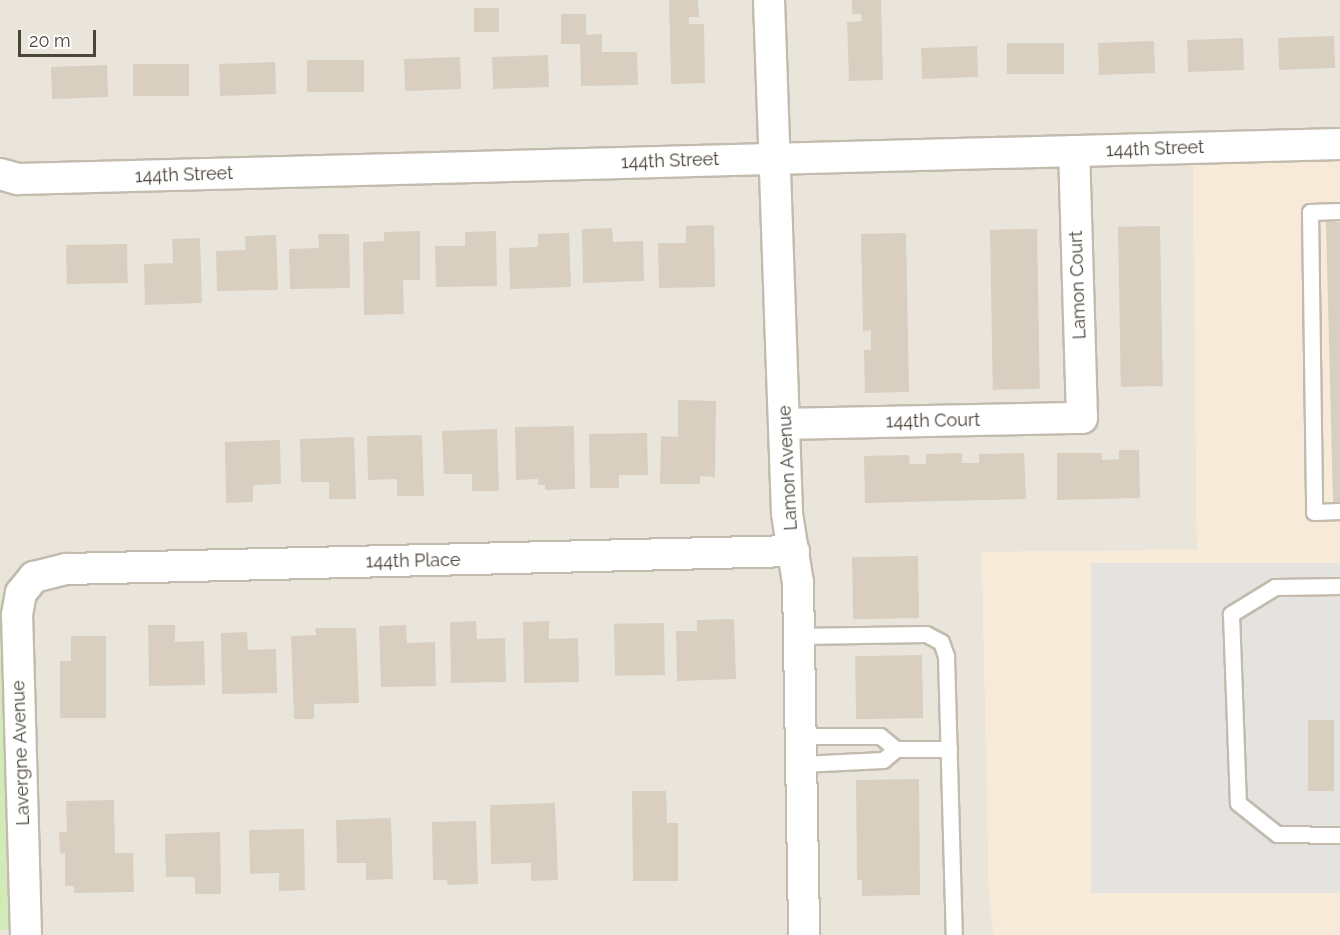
<!DOCTYPE html>
<style>
body{margin:0}
#map{position:relative;width:1340px;height:935px;overflow:hidden;background:#f6f3ec;font-family:Raleway,sans-serif}
div>[style]{position:absolute}
.residential>*{inset:0;background:#eae5da}
.commercial>*{inset:0;background:#f7ead8}
.green>*{inset:0;background:#d2eab5}
.parking>*{inset:0;background:#e5e3e0;transform-origin:0 0}
.building>*{inset:0;background:#d8cfc1;transform-origin:0 0}
.roads{filter:drop-shadow(2px 0 #c2bbae) drop-shadow(-2px 0 #c2bbae) drop-shadow(0 2px #c2bbae) drop-shadow(0 -2px #c2bbae)}
.service>*{height:15px;margin:-7.5px;padding:0 7.5px;transform-origin:7.5px;border-radius:7.5px;background:#fff}
.minor>*{height:30px;margin:-15px;padding:0 15px;transform-origin:15px;border-radius:15px;background:#fff}
span{translate:-50% -50%;white-space:nowrap;text-align:center;line-height:1.15;-webkit-text-stroke:4.5px #fff;paint-order:stroke}
.street-label{font-size:18px;color:#4b4439}
.scale{position:absolute;left:18px;top:30px;width:78px;height:27px;box-sizing:border-box;border:3px solid #4b4439;border-top:0;padding-left:8px;font-size:18px;line-height:21px;white-space:nowrap;color:#4b4439;-webkit-text-stroke:4px #fff;paint-order:stroke}
</style>
<div id="map">
<div class="residential">
<div style="clip-path:polygon(0 0,1340px 0,1340px 155px,1193px 161px,1197px 550px,982px 552px,989px 895px,994px 935px,0 935px,0 930px,16px 929px,0 586px)"></div>
</div>
<div class="commercial">
<div style="clip-path:polygon(1340px 155px,1340px 935px,994px 935px,989px 895px,982px 552px,1197px 550px,1193px 160px)"></div>
</div>
<div class="green">
<div style="clip-path:polygon(0 586px,16px 929px,0 930px)"></div>
</div>
<div class="parking">
<div style="left:1340px;top:563px;width:330px;height:249px;rotate:90deg"></div>
</div>
<div class="building">
<div style="clip-path:polygon(669px 0,698px 0,699px 17px,689px 17px,689px 24px,704px 24px,705px 83px,671px 84px)"></div>
<div style="clip-path:polygon(852px 0,881px 0,883px 80px,849px 81px,847px 22px,862px 21px,861px 14px,852px 14px)"></div>
<div style="left:474px;top:8px;width:25px;height:24px"></div>
<div style="clip-path:polygon(561px 14px,586px 14px,586px 35px,602px 34px,602px 52px,637px 52px,638px 85px,581px 86px,580px 44px,561px 44px)"></div>
<div style="left:1334px;top:36px;width:32px;height:56px;rotate:88deg"></div>
<div style="left:1243px;top:38px;width:32px;height:56px;rotate:88deg"></div>
<div style="left:1154px;top:41px;width:32px;height:56px;rotate:88deg"></div>
<div style="left:1064px;top:43px;width:31px;height:57px;rotate:90deg"></div>
<div style="left:977px;top:46px;width:31px;height:56px;rotate:88deg"></div>
<div style="left:548px;top:55px;width:32px;height:56px;rotate:88deg"></div>
<div style="left:460px;top:57px;width:32px;height:56px;rotate:88deg"></div>
<div style="left:364px;top:60px;width:32px;height:57px;rotate:90deg"></div>
<div style="left:275px;top:62px;width:32px;height:56px;rotate:88deg"></div>
<div style="left:189px;top:64px;width:32px;height:56px;rotate:90deg"></div>
<div style="left:107px;top:65px;width:32px;height:56px;rotate:88deg"></div>
<div style="clip-path:polygon(1326px 222px,1340px 222px,1340px 502px,1333px 502px)"></div>
<div style="clip-path:polygon(714px 225px,715px 287px,659px 288px,658px 243px,686px 243px,686px 226px)"></div>
<div style="left:1160px;top:226px;width:160px;height:42px;rotate:89deg"></div>
<div style="clip-path:polygon(612px 228px,613px 242px,643px 241px,644px 281px,583px 283px,582px 229px)"></div>
<div style="left:1037px;top:229px;width:160px;height:47px;rotate:89deg"></div>
<div style="clip-path:polygon(420px 231px,420px 280px,403px 280px,404px 314px,364px 315px,363px 242px,384px 241px,384px 232px)"></div>
<div style="clip-path:polygon(496px 231px,497px 286px,436px 287px,435px 246px,465px 246px,465px 232px)"></div>
<div style="clip-path:polygon(569px 233px,571px 287px,510px 289px,509px 248px,538px 247px,538px 234px)"></div>
<div style="clip-path:polygon(906px 233px,909px 392px,865px 393px,864px 350px,871px 350px,871px 330px,863px 331px,861px 234px)"></div>
<div style="clip-path:polygon(318px 234px,349px 234px,350px 288px,290px 289px,289px 249px,319px 248px)"></div>
<div style="clip-path:polygon(276px 235px,278px 290px,217px 291px,216px 251px,246px 250px,245px 236px)"></div>
<div style="clip-path:polygon(200px 238px,202px 303px,145px 305px,144px 264px,173px 263px,172px 239px)"></div>
<div style="left:127px;top:244px;width:39px;height:61px;rotate:89deg"></div>
<div style="clip-path:polygon(678px 400px,716px 401px,715px 477px,700px 476px,700px 484px,660px 484px,661px 436px,678px 437px)"></div>
<div style="clip-path:polygon(574px 426px,575px 489px,545px 490px,545px 485px,538px 485px,538px 479px,516px 480px,515px 427px)"></div>
<div style="clip-path:polygon(497px 429px,499px 491px,472px 491px,472px 474px,444px 474px,442px 431px)"></div>
<div style="clip-path:polygon(647px 433px,648px 475px,619px 475px,619px 488px,590px 488px,589px 434px)"></div>
<div style="clip-path:polygon(422px 435px,424px 496px,397px 496px,397px 479px,368px 480px,367px 436px)"></div>
<div style="clip-path:polygon(354px 437px,356px 499px,329px 499px,329px 482px,301px 482px,300px 439px)"></div>
<div style="clip-path:polygon(280px 440px,281px 484px,253px 485px,253px 502px,226px 503px,225px 442px)"></div>
<div style="clip-path:polygon(1119px 450px,1139px 450px,1140px 498px,1057px 500px,1057px 453px,1102px 453px,1102px 460px,1119px 459px)"></div>
<div style="clip-path:polygon(962px 453px,962px 463px,979px 463px,979px 454px,1024px 453px,1026px 499px,865px 503px,864px 456px,909px 455px,910px 464px,926px 464px,926px 454px)"></div>
<div style="left:918px;top:556px;width:62px;height:66px;rotate:89deg"></div>
<div style="clip-path:polygon(734px 619px,736px 679px,677px 681px,676px 631px,697px 631px,697px 620px)"></div>
<div style="clip-path:polygon(476px 621px,477px 639px,505px 638px,506px 682px,451px 683px,450px 622px)"></div>
<div style="clip-path:polygon(549px 621px,549px 639px,578px 638px,579px 682px,524px 683px,523px 622px)"></div>
<div style="left:664px;top:623px;width:52px;height:50px;rotate:89deg"></div>
<div style="clip-path:polygon(148px 625px,175px 625px,175px 642px,204px 641px,205px 685px,149px 686px)"></div>
<div style="clip-path:polygon(406px 625px,407px 643px,435px 642px,436px 686px,381px 687px,379px 626px)"></div>
<div style="clip-path:polygon(315px 628px,356px 628px,359px 703px,314px 704px,314px 719px,294px 719px,291px 636px,316px 635px)"></div>
<div style="clip-path:polygon(247px 632px,248px 650px,276px 649px,277px 693px,222px 694px,221px 633px)"></div>
<div style="clip-path:polygon(71px 636px,106px 636px,106px 718px,60px 718px,60px 661px,71px 661px)"></div>
<div style="left:922px;top:655px;width:63px;height:67px;rotate:89deg"></div>
<div style="left:1308px;top:720px;width:26px;height:71px"></div>
<div style="clip-path:polygon(919px 779px,920px 895px,862px 896px,862px 880px,857px 880px,856px 780px)"></div>
<div style="clip-path:polygon(632px 791px,666px 791px,667px 823px,678px 823px,678px 881px,633px 881px)"></div>
<div style="clip-path:polygon(114px 800px,115px 853px,133px 853px,134px 892px,74px 893px,74px 886px,65px 886px,65px 853px,60px 854px,59px 832px,67px 832px,66px 801px)"></div>
<div style="clip-path:polygon(555px 803px,558px 880px,531px 881px,531px 863px,491px 864px,490px 805px)"></div>
<div style="clip-path:polygon(391px 818px,393px 879px,366px 880px,366px 863px,337px 863px,336px 820px)"></div>
<div style="clip-path:polygon(476px 821px,478px 884px,448px 885px,447px 880px,433px 880px,432px 822px)"></div>
<div style="clip-path:polygon(304px 829px,305px 890px,279px 891px,279px 873px,250px 874px,249px 830px)"></div>
<div style="clip-path:polygon(220px 832px,221px 894px,195px 894px,195px 877px,166px 877px,165px 834px)"></div>
</div>
<div class="roads">
<div class="service">
<div style="left:1340px;top:211px;width:30px;rotate:178deg"></div>
<div style="left:1310px;top:212px;width:300px;rotate:89.2deg"></div>
<div style="left:1314px;top:512px;width:26px;rotate:-2deg"></div>
<div style="left:1340px;top:586px;width:65px;rotate:179.1deg"></div>
<div style="left:1275px;top:587px;width:52px;rotate:148.5deg"></div>
<div style="left:1231px;top:614px;width:189px;rotate:87.9deg"></div>
<div style="left:1238px;top:803px;width:50px;rotate:38.5deg"></div>
<div style="left:1277px;top:834px;width:63px;rotate:0.9deg"></div>
<div style="left:799px;top:636px;width:127px;rotate:-0.9deg"></div>
<div style="left:926px;top:634px;width:17px;rotate:28deg"></div>
<div style="left:941px;top:642px;width:15px;rotate:70deg"></div>
<div style="left:946px;top:656px;width:279px;rotate:88.4deg"></div>
<div style="left:801px;top:736px;width:79px"></div>
<div style="left:880px;top:736px;width:21px;rotate:39deg"></div>
<div style="left:896px;top:749px;width:17px;rotate:140deg"></div>
<div style="left:883px;top:760px;width:82px;rotate:177.2deg"></div>
<div style="left:896px;top:749px;width:53px"></div>
</div>
<div class="minor">
<div style="left:769px;top:0;width:514px;rotate:87.99deg"></div>
<div style="left:787px;top:514px;width:70px;rotate:80.9deg"></div>
<div style="left:798px;top:583px;width:352px;rotate:89deg"></div>
<div style="left:0;top:174px;width:19px;rotate:16deg"></div>
<div style="left:18px;top:179px;width:1322px;rotate:-1.52deg"></div>
<div style="left:785px;top:424px;width:297px;rotate:-1.2deg"></div>
<div style="left:1082px;top:418px;width:267px;rotate:-91.7deg"></div>
<div style="left:26px;top:935px;width:320px;rotate:-91.6deg"></div>
<div style="left:17px;top:615px;width:22px;rotate:-80deg"></div>
<div style="left:21px;top:593px;width:21px;rotate:-51deg"></div>
<div style="left:34px;top:577px;width:34px;rotate:-14deg"></div>
<div style="left:67px;top:569px;width:727px;rotate:-1.42deg"></div>
</div>
</div>
<div class="street-label">
<span style="left:1155px;top:149px;rotate:-2deg">144th Street</span>
<span style="left:670px;top:161px;rotate:-2deg">144th Street</span>
<span style="left:184px;top:175px;rotate:-2deg">144th Street</span>
<span style="left:1078px;top:285px;rotate:-92deg">Lamon Court</span>
<span style="left:933px;top:421px;rotate:-1deg">144th Court</span>
<span style="left:788px;top:468px;rotate:-93deg">Lamon Avenue</span>
<span style="left:413px;top:561px;rotate:-1deg">144th Place</span>
<span style="left:21px;top:753px;rotate:-92deg">Lavergne Avenue</span>
</div>
<div class="scale">20 m</div>
</div>
